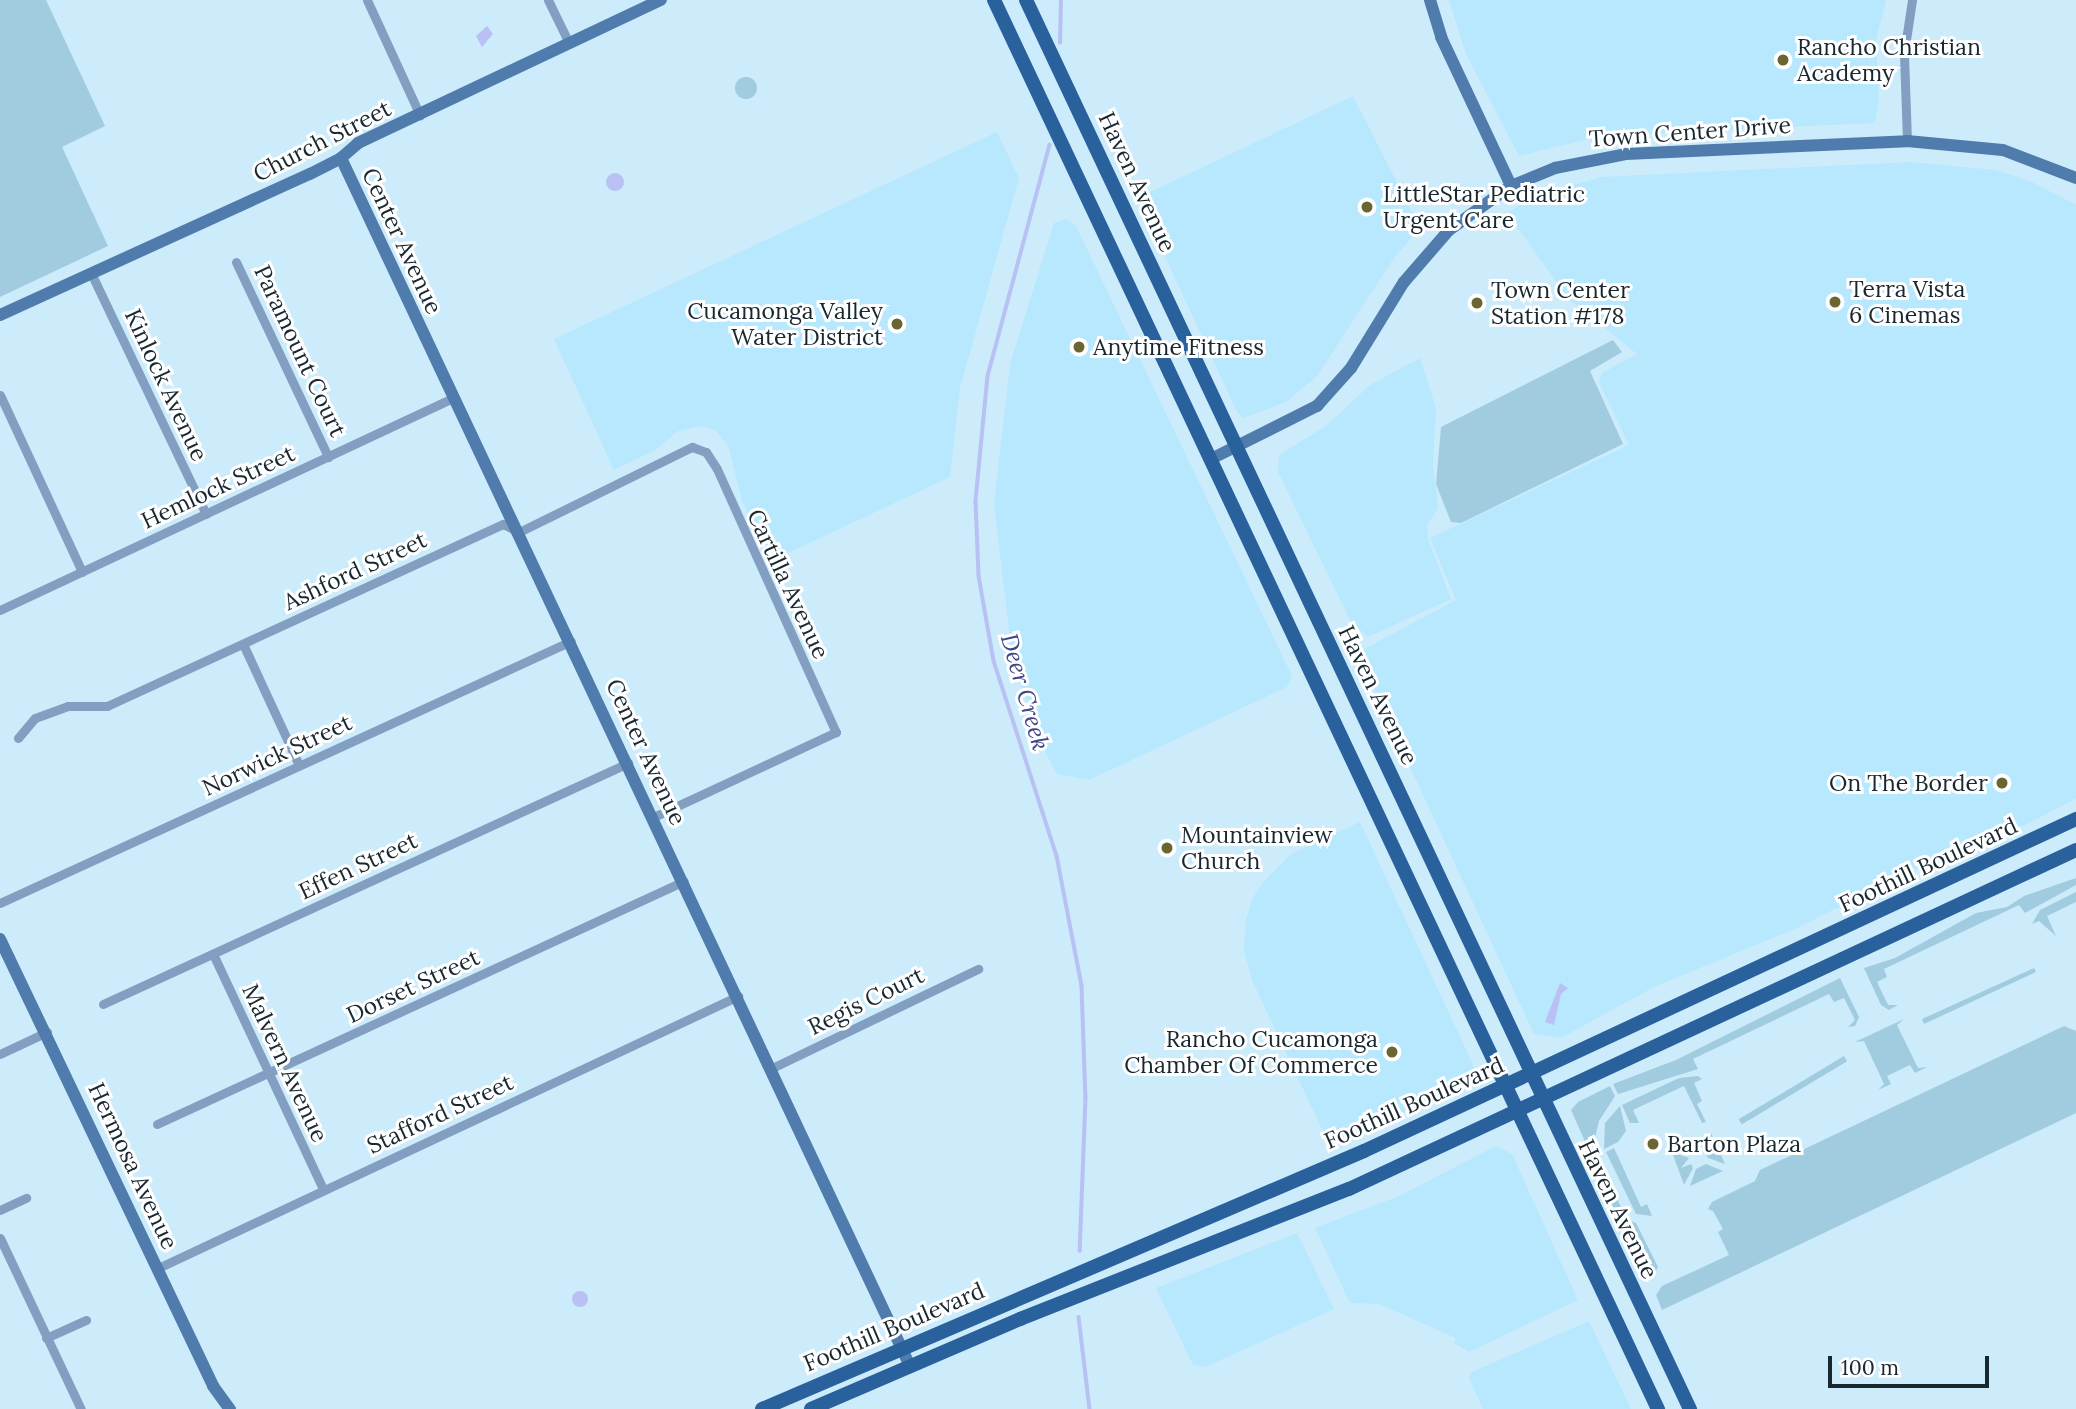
<!DOCTYPE html>
<style>
body{margin:0}
#map{position:relative;width:2076px;height:1409px;overflow:hidden;background:#ccecfb;font-family:Lora,serif}
div>[style]{position:absolute}
.built>*{inset:0;background:#b7e8fe}
.green>*{inset:0;background:#a1cbdf;transform-origin:0 0}
.round{border-radius:50%}
.water>*{inset:0;background:#b8c0f4}
.stream>*{height:3.5px;margin:-1.75px;padding:0 1.75px;transform-origin:1.75px;border-radius:1.75px;background:#b8c0f4}
.street>*{height:9px;margin:-4.5px;padding:0 4.5px;transform-origin:4.5px;border-radius:4.5px;background:#829fc1}
.secondary>*{height:12px;margin:-6px;padding:0 6px;transform-origin:6px;border-radius:6px;background:#507bad}
.primary>*{height:14px;margin:-7px;padding:0 7px;transform-origin:7px;border-radius:7px;background:#29619d}
.dots>*{width:19px;height:19px;translate:-50% -50%;box-sizing:border-box;border:4px solid #fff;border-radius:50%}
span{translate:-50% -50%;white-space:nowrap;text-align:center;line-height:1.15;-webkit-text-stroke:6px #fff;paint-order:stroke}
.poi-label{font-size:23px;color:#19282f}
.left{translate:0 -50%;text-align:left}
.right{translate:-100% -50%;text-align:right}
.street-label{font-size:23px;color:#19282f}
.water-label{font-size:24px;color:#414786;font-style:italic}
.scale{position:absolute;left:1828px;top:1356px;width:161px;height:32px;box-sizing:border-box;border:4px solid #19282f;border-top:0;padding-left:9px;font-size:21px;line-height:24px;white-space:nowrap;color:#19282f;-webkit-text-stroke:5px #fff;paint-order:stroke}
</style>
<div id="map">
<div class="built">
<div style="clip-path:polygon(1449px 0,1886px 0,1876px 40px,1879px 99px,1875px 123px,1601px 136px,1519px 156px,1466px 54px)"></div>
<div style="clip-path:polygon(1353px 96px,1420px 228px,1394px 258px,1317px 376px,1286px 402px,1244px 418px,1237px 412px,1138px 198px)"></div>
<div style="clip-path:polygon(997px 132px,1019px 178px,960px 388px,950px 477px,771px 561px,742px 501px,728px 445px,715px 430px,702px 426px,678px 431px,655px 450px,614px 470px,554px 339px)"></div>
<div style="clip-path:polygon(1911px 162px,1996px 170px,2032px 182px,2076px 205px,2076px 799px,1999px 838px,1928px 862px,1797px 928px,1654px 987px,1561px 1038px,1534px 1034px,1357px 653px,1456px 600px,1430px 538px,1629px 445px,1599px 382px,1602px 373px,1637px 354px,1568px 298px,1507px 213px,1536px 196px,1601px 177px)"></div>
<div style="clip-path:polygon(1066px 219px,1076px 226px,1292px 676px,1287px 687px,1089px 780px,1057px 774px,1037px 737px,1012px 655px,994px 504px,1010px 364px,1054px 223px)"></div>
<div style="clip-path:polygon(1420px 358px,1436px 408px,1433px 463px,1438px 508px,1427px 526px,1428px 539px,1451px 599px,1368px 637px,1351px 622px,1278px 472px,1279px 455px,1326px 426px,1370px 385px)"></div>
<div style="clip-path:polygon(1360px 822px,1475px 1069px,1474px 1078px,1470px 1085px,1412px 1111px,1333px 1141px,1327px 1140px,1252px 980px,1244px 951px,1246px 920px,1252px 899px,1264px 881px,1291px 854px)"></div>
<div style="clip-path:polygon(1496px 1146px,1512px 1154px,1578px 1300px,1469px 1352px,1454px 1343px,1456px 1338px,1379px 1304px,1350px 1303px,1315px 1228px,1399px 1196px)"></div>
<div style="clip-path:polygon(1297px 1233px,1334px 1309px,1205px 1367px,1193px 1365px,1156px 1288px)"></div>
<div style="clip-path:polygon(1589px 1321px,1631px 1409px,1483px 1409px,1469px 1378px,1472px 1372px)"></div>
</div>
<div class="green">
<div style="clip-path:polygon(0 0,46px 0,105px 126px,62px 147px,108px 246px,0 297px)"></div>
<div class="round" style="left:735px;top:77px;width:22px;height:22px"></div>
<div style="clip-path:polygon(1613px 340px,1622px 352px,1590px 371px,1623px 444px,1461px 523px,1451px 522px,1436px 484px,1441px 427px)"></div>
<div style="clip-path:polygon(2076px 878px,2076px 885px,2025px 913px,2019px 905px,1884px 969px,1887px 977px,1877px 982px,1888px 1005px,1898px 1005px,1889px 1010px,1881px 1005px,1864px 968px,1895px 958px,1976px 913px,2007px 907px,2024px 896px)"></div>
<div style="clip-path:polygon(2076px 892px,2076px 902px,2047px 916px,2056px 936px,2039px 921px,2032px 924px,2040px 910px)"></div>
<div style="clip-path:polygon(2034px 968px,2036px 972px,1924px 1024px,1922px 1019px)"></div>
<div style="clip-path:polygon(1840px 978px,1859px 1017px,1855px 1026px,1848px 1027px,1855px 1020px,1844px 998px,1834px 1002px,1829px 994px,1693px 1059px,1698px 1069px,1618px 1094px,1613px 1084px,1676px 1060px)"></div>
<div style="clip-path:polygon(1904px 1019px,1897px 1025px,1918px 1068px,1927px 1067px,1915px 1073px,1910px 1065px,1887px 1076px,1891px 1084px,1878px 1090px,1884px 1084px,1864px 1041px,1855px 1042px)"></div>
<div style="clip-path:polygon(2064px 1026px,2076px 1031px,2076px 1113px,1662px 1310px,1656px 1295px,1662px 1286px,1729px 1255px,1718px 1232px,1723px 1229px,1713px 1211px,1708px 1209px,1712px 1202px,1755px 1181px,1760px 1170px)"></div>
<div style="left:1844px;top:1056px;width:6px;height:123px;rotate:59deg"></div>
<div style="clip-path:polygon(1698px 1076px,1702px 1079px,1694px 1083px,1702px 1101px,1697px 1104px,1706px 1122px,1702px 1123px,1684px 1086px,1633px 1110px,1639px 1123px,1630px 1123px,1622px 1105px,1679px 1078px)"></div>
<div style="clip-path:polygon(1610px 1086px,1615px 1096px,1599px 1121px,1591px 1155px,1571px 1110px,1578px 1102px)"></div>
<div style="clip-path:polygon(1620px 1106px,1626px 1131px,1618px 1142px,1604px 1149px,1605px 1123px)"></div>
<div style="clip-path:polygon(1711px 1133px,1725px 1164px,1708px 1158px,1704px 1150px)"></div>
<div style="clip-path:polygon(1614px 1148px,1641px 1207px,1647px 1204px,1652px 1216px,1636px 1214px,1606px 1152px)"></div>
<div style="clip-path:polygon(1672px 1152px,1689px 1158px,1681px 1168px,1691px 1164px,1693px 1168px,1684px 1185px)"></div>
<div style="clip-path:polygon(1595px 1157px,1628px 1220px,1636px 1223px,1658px 1267px,1655px 1273px,1648px 1276px,1639px 1261px,1590px 1159px)"></div>
<div style="clip-path:polygon(1706px 1164px,1723px 1171px,1690px 1186px,1696px 1169px)"></div>
</div>
<div class="water">
<div style="clip-path:polygon(487px 26px,493px 34px,482px 47px,476px 36px)"></div>
<div class="round" style="left:606px;top:173px;width:18px;height:18px"></div>
<div style="clip-path:polygon(1560px 983px,1568px 988px,1561px 994px,1554px 1025px,1545px 1022px)"></div>
<div class="round" style="left:572px;top:1291px;width:16px;height:16px"></div>
</div>
<div class="stream">
<div style="left:1060px;top:43px;width:43px;rotate:-88.7deg"></div>
<div style="left:1050px;top:145px;width:239px;rotate:105deg"></div>
<div style="left:988px;top:376px;width:126px;rotate:95.5deg"></div>
<div style="left:976px;top:501px;width:75px;rotate:87.7deg"></div>
<div style="left:979px;top:576px;width:86px;rotate:80deg"></div>
<div style="left:994px;top:661px;width:205px;rotate:72.1deg"></div>
<div style="left:1057px;top:856px;width:132px;rotate:79.1deg"></div>
<div style="left:1082px;top:986px;width:112px;rotate:88deg"></div>
<div style="left:1086px;top:1098px;width:153px;rotate:92.2deg"></div>
<div style="left:1079px;top:1317px;width:93px;rotate:83.2deg"></div>
</div>
<div class="street">
<div style="left:367px;top:0;width:127px;rotate:65.3deg"></div>
<div style="left:548px;top:0;width:48px;rotate:64deg"></div>
<div style="left:1907px;top:141px;width:88px;rotate:-92deg"></div>
<div style="left:1904px;top:53px;width:54px;rotate:-81.4deg"></div>
<div style="left:236px;top:262px;width:216px;rotate:64.7deg"></div>
<div style="left:91px;top:273px;width:267px;rotate:64.5deg"></div>
<div style="left:0;top:395px;width:195px;rotate:65.1deg"></div>
<div style="left:0;top:610px;width:499px;rotate:-25.1deg"></div>
<div style="left:243px;top:644px;width:133px;rotate:65.2deg"></div>
<div style="left:18px;top:738px;width:26px;rotate:-50deg"></div>
<div style="left:35px;top:718px;width:35px;rotate:-20deg"></div>
<div style="left:68px;top:706px;width:39px"></div>
<div style="left:107px;top:706px;width:436px;rotate:-24.7deg"></div>
<div style="left:503px;top:524px;width:18px;rotate:27deg"></div>
<div style="left:519px;top:532px;width:193px;rotate:-26.2deg"></div>
<div style="left:692px;top:447px;width:15px;rotate:20deg"></div>
<div style="left:706px;top:452px;width:20px;rotate:57deg"></div>
<div style="left:717px;top:469px;width:289px;rotate:65.7deg"></div>
<div style="left:836px;top:732px;width:201px;rotate:155deg"></div>
<div style="left:0;top:903px;width:628px;rotate:-24.65deg"></div>
<div style="left:213px;top:954px;width:259px;rotate:64.9deg"></div>
<div style="left:103px;top:1004px;width:578px;rotate:-24.66deg"></div>
<div style="left:0;top:1054px;width:52px;rotate:-25.1deg"></div>
<div style="left:772px;top:1068px;width:229px;rotate:-25.7deg"></div>
<div style="left:157px;top:1124px;width:580px;rotate:-24.75deg"></div>
<div style="left:0;top:1210px;width:29px;rotate:-25deg"></div>
<div style="left:0;top:1238px;width:189px;rotate:64.7deg"></div>
<div style="left:158px;top:1268px;width:641px;rotate:-25.12deg"></div>
<div style="left:46px;top:1338px;width:44px;rotate:-24.2deg"></div>
</div>
<div class="secondary">
<div style="left:1430px;top:0;width:39px;rotate:73deg"></div>
<div style="left:1441px;top:37px;width:165px;rotate:64.8deg"></div>
<div style="left:341px;top:158px;width:1335px;rotate:64.78deg"></div>
<div style="left:0;top:315px;width:341px;rotate:-24.5deg"></div>
<div style="left:310px;top:174px;width:35px;rotate:-27deg"></div>
<div style="left:341px;top:158px;width:23px;rotate:-41deg"></div>
<div style="left:358px;top:143px;width:335px;rotate:-25.3deg"></div>
<div style="left:1211px;top:459px;width:119px;rotate:-26.6deg"></div>
<div style="left:1317px;top:406px;width:51px;rotate:-48.2deg"></div>
<div style="left:1351px;top:368px;width:101px;rotate:-58.4deg"></div>
<div style="left:1404px;top:282px;width:69px;rotate:-49.1deg"></div>
<div style="left:1449px;top:230px;width:76px;rotate:-35.4deg"></div>
<div style="left:1511px;top:186px;width:48px;rotate:-22.2deg"></div>
<div style="left:1555px;top:168px;width:72px;rotate:-11.2deg"></div>
<div style="left:1626px;top:154px;width:281px;rotate:-2.6deg"></div>
<div style="left:1907px;top:141px;width:96px;rotate:5.4deg"></div>
<div style="left:2003px;top:150px;width:78px;rotate:21deg"></div>
<div style="left:0;top:939px;width:495px;rotate:64.5deg"></div>
<div style="left:213px;top:1386px;width:29px;rotate:54deg"></div>
</div>
<div class="primary">
<div style="left:994px;top:0;width:1558px;rotate:64.77deg"></div>
<div style="left:1026px;top:0;width:1558px;rotate:64.77deg"></div>
<div style="left:762px;top:1409px;width:655px;rotate:-23.2deg"></div>
<div style="left:1364px;top:1151px;width:786px;rotate:-25deg"></div>
<div style="left:811px;top:1409px;width:228px;rotate:-23.3deg"></div>
<div style="left:1020px;top:1319px;width:354px;rotate:-21.6deg"></div>
<div style="left:1349px;top:1189px;width:802px;rotate:-25deg"></div>
</div>
<div class="dots">
<div style="left:1783px;top:60px;background:#6a6633"></div>
<div style="left:1367px;top:207px;background:#6a6633"></div>
<div style="left:1835px;top:302px;background:#6a6633"></div>
<div style="left:1477px;top:303px;background:#6a6633"></div>
<div style="left:897px;top:324px;background:#6a6633"></div>
<div style="left:1079px;top:347px;background:#6a6633"></div>
<div style="left:2002px;top:783px;background:#6a6633"></div>
<div style="left:1167px;top:848px;background:#6a6633"></div>
<div style="left:1392px;top:1052px;background:#6a6633"></div>
<div style="left:1653px;top:1144px;background:#6a6633"></div>
</div>
<div class="poi-label">
<span class="left" style="left:1797px;top:60px">Rancho Christian<br>Academy</span>
<span class="left" style="left:1383px;top:207px">LittleStar Pediatric<br>Urgent Care</span>
<span class="left" style="left:1849px;top:302px">Terra Vista<br>6 Cinemas</span>
<span class="left" style="left:1491px;top:303px">Town Center<br>Station #178</span>
<span class="right" style="left:883px;top:324px">Cucamonga Valley<br>Water District</span>
<span class="left" style="left:1093px;top:347px">Anytime Fitness</span>
<span class="right" style="left:1988px;top:783px">On The Border</span>
<span class="left" style="left:1181px;top:848px">Mountainview<br>Church</span>
<span class="right" style="left:1378px;top:1052px">Rancho Cucamonga<br>Chamber Of Commerce</span>
<span class="left" style="left:1667px;top:1144px">Barton Plaza</span>
</div>
<div class="street-label">
<span style="left:1690px;top:132px;rotate:-4deg">Town Center Drive</span>
<span style="left:322px;top:141px;rotate:-27deg">Church Street</span>
<span style="left:1137px;top:182px;rotate:65deg">Haven Avenue</span>
<span style="left:402px;top:241px;rotate:65deg">Center Avenue</span>
<span style="left:300px;top:351px;rotate:65deg">Paramount Court</span>
<span style="left:166px;top:385px;rotate:65deg">Kinlock Avenue</span>
<span style="left:218px;top:487px;rotate:-25deg">Hemlock Street</span>
<span style="left:355px;top:571px;rotate:-25deg">Ashford Street</span>
<span style="left:788px;top:584px;rotate:65deg">Cartilla Avenue</span>
<span style="left:1378px;top:695px;rotate:64deg">Haven Avenue</span>
<span style="left:646px;top:752px;rotate:65deg">Center Avenue</span>
<span style="left:277px;top:755px;rotate:-25deg">Norwick Street</span>
<span style="left:1928px;top:865px;rotate:-25deg">Foothill Boulevard</span>
<span style="left:358px;top:866px;rotate:-25deg">Effen Street</span>
<span style="left:413px;top:986px;rotate:-25deg">Dorset Street</span>
<span style="left:866px;top:1001px;rotate:-26deg">Regis Court</span>
<span style="left:285px;top:1063px;rotate:65deg">Malvern Avenue</span>
<span style="left:1414px;top:1103px;rotate:-24deg">Foothill Boulevard</span>
<span style="left:440px;top:1114px;rotate:-25deg">Stafford Street</span>
<span style="left:133px;top:1166px;rotate:65deg">Hermosa Avenue</span>
<span style="left:1618px;top:1209px;rotate:64deg">Haven Avenue</span>
<span style="left:894px;top:1327px;rotate:-23deg">Foothill Boulevard</span>
</div>
<div class="water-label">
<span style="left:1025px;top:692px;rotate:74deg">Deer Creek</span>
</div>
<div class="scale">100 m</div>
</div>
